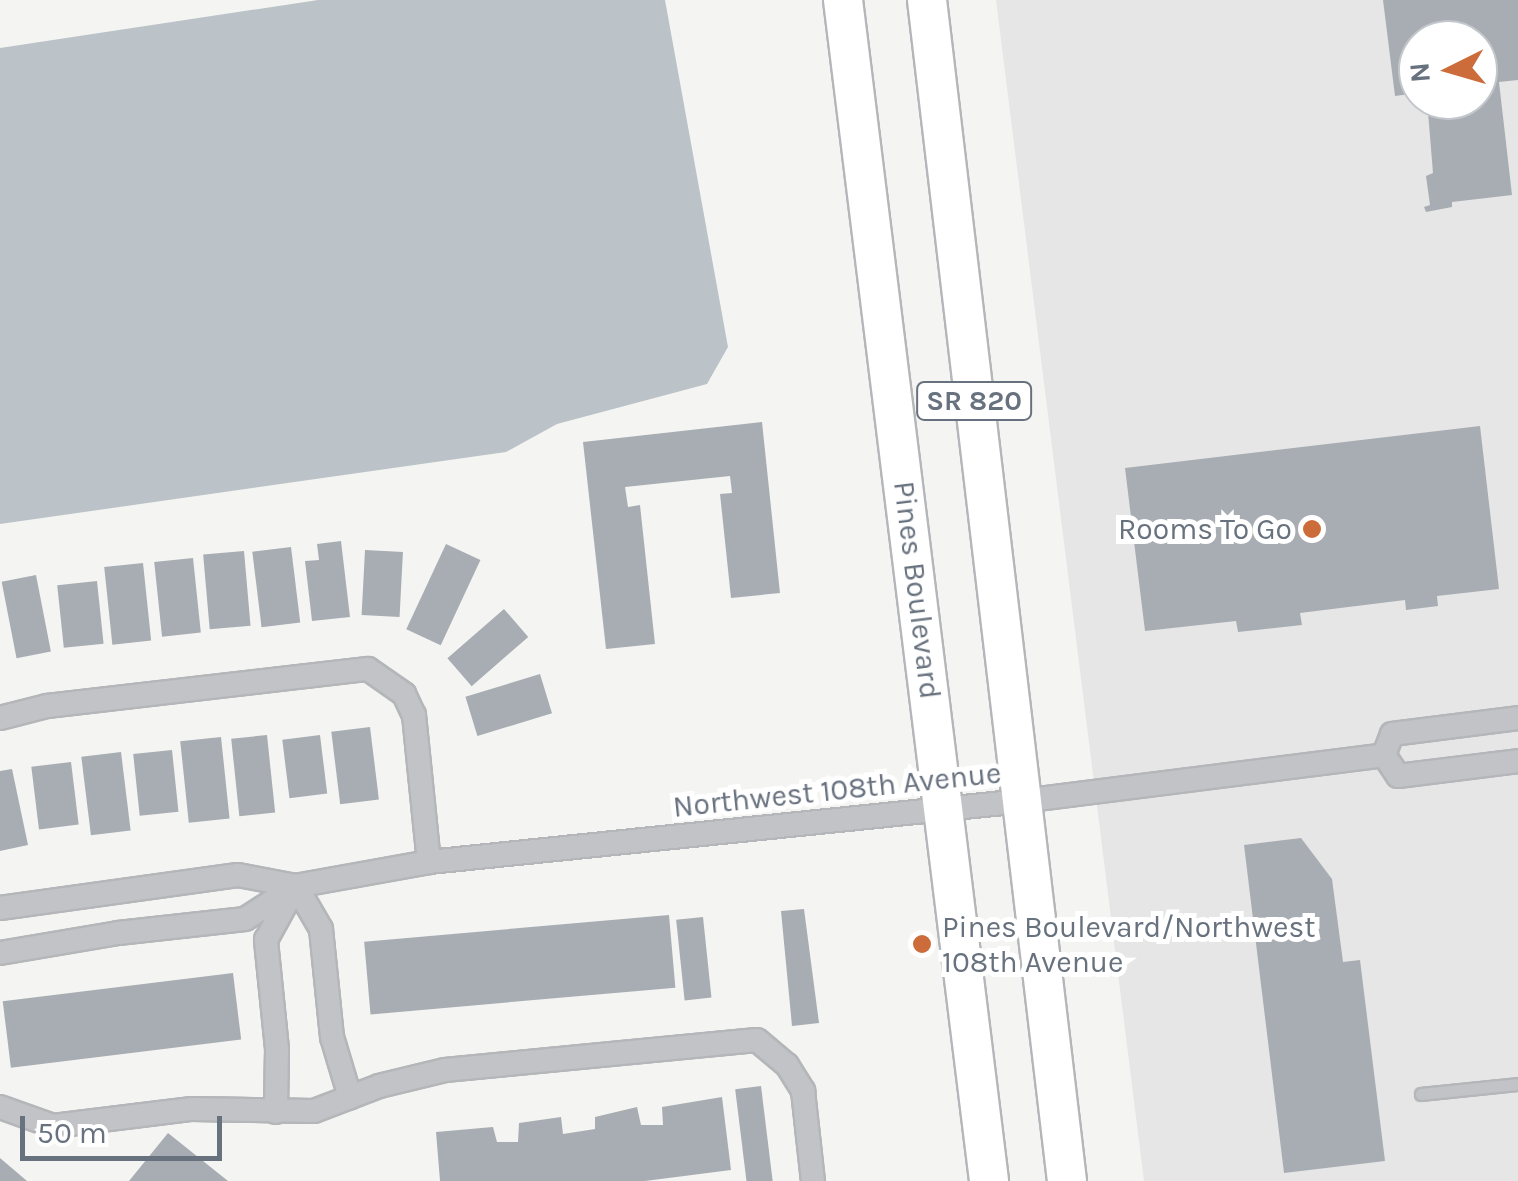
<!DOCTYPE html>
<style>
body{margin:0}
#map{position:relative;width:1518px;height:1181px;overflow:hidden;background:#f4f5f2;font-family:Karla,sans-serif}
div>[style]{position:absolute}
.built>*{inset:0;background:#e5e6e5}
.water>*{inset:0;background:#bbc2c8}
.building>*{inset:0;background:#a8adb3;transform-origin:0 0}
.roads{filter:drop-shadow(2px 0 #b4b6b9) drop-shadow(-2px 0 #b4b6b9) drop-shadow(0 2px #b4b6b9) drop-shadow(0 -2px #b4b6b9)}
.service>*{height:11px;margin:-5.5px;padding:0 5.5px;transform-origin:5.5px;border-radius:5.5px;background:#c1c3c6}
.minor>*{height:22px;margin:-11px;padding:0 11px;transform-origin:11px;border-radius:11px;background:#c1c3c6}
.trunk>*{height:38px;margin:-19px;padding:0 19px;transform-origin:19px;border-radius:19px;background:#fff}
.dots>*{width:28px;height:28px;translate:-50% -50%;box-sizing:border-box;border:5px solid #fff;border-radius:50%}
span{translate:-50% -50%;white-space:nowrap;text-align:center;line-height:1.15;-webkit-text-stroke:10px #fff;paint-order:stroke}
.shield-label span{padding:2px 8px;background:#fff;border:2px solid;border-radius:8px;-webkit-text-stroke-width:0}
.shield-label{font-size:28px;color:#68727f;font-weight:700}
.poi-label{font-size:30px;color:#68727f}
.right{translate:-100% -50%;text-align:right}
.left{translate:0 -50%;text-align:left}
.street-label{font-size:30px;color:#68727f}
.north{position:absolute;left:1398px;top:20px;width:100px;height:100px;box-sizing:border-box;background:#fff;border:2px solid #c3c7cc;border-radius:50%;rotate:265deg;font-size:28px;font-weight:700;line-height:40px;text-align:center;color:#68727f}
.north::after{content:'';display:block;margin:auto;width:35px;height:45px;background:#cc6c3a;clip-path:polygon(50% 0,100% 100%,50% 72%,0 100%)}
.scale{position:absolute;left:20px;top:1116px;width:202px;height:45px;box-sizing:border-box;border:5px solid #68727f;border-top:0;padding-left:12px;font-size:30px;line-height:35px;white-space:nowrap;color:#68727f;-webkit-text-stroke:8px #fff;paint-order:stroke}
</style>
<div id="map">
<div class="built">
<div style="clip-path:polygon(evenodd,996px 0,1518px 0,1518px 1181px,1144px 1181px,996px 0,1418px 40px,1478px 40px,1478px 100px,1418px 100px,1418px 40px)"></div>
</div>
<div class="water">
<div style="clip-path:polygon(318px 0,665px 0,728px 347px,707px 384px,557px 424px,506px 452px,0 524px,0 48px)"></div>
</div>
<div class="building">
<div style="clip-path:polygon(1383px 0,1518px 0,1518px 80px,1499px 82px,1512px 195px,1452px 202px,1452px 207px,1426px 212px,1424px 207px,1430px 205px,1426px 176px,1433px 173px,1427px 100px,1478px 100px,1478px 40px,1418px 40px,1418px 93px,1395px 96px)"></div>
<div style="clip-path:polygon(762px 422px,780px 593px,731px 598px,720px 494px,732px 493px,730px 476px,625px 487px,628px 507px,640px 505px,655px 644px,606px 649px,583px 442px)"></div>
<div style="clip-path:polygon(1480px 426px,1499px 589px,1437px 596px,1438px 606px,1406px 610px,1405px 600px,1300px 613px,1302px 625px,1238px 632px,1236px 621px,1145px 631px,1125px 468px)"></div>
<div style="clip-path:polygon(341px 541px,350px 617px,312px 621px,305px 561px,319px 560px,317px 544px)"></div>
<div style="left:446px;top:544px;width:38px;height:94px;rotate:25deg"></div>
<div style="left:291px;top:547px;width:76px;height:39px;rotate:83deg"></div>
<div style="left:365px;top:550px;width:38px;height:65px;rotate:3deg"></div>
<div style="left:244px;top:551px;width:75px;height:41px;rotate:85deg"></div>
<div style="left:193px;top:558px;width:75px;height:39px;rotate:84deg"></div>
<div style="left:143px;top:563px;width:78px;height:39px;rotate:84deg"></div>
<div style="left:36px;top:575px;width:78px;height:35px;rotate:79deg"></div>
<div style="left:97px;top:581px;width:63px;height:40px;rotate:84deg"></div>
<div style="left:504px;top:609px;width:37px;height:75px;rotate:49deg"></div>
<div style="left:540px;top:674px;width:41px;height:78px;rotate:73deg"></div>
<div style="left:370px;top:727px;width:73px;height:39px;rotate:83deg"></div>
<div style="left:267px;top:735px;width:78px;height:36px;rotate:84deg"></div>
<div style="left:320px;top:735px;width:59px;height:38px;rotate:83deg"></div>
<div style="left:221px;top:737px;width:82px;height:41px;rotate:84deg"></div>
<div style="left:172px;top:750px;width:62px;height:39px;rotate:84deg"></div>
<div style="left:121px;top:752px;width:79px;height:40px;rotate:83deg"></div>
<div style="left:71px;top:762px;width:63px;height:40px;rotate:83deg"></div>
<div style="clip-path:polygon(12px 769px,28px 845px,0 851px,0 771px)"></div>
<div style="clip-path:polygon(1301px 838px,1332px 879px,1343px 962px,1360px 960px,1385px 1161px,1284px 1173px,1244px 845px)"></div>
<div style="clip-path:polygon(804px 909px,819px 1023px,792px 1026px,781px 911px)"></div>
<div style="left:669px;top:915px;width:73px;height:306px;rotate:85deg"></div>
<div style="left:703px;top:917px;width:81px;height:27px;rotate:84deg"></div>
<div style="left:233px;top:973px;width:67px;height:232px;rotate:83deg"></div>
<div style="left:761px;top:1086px;width:96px;height:26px;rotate:83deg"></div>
<div style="clip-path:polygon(722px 1097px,731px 1170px,645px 1181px,440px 1181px,436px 1132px,493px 1127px,497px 1142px,518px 1142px,519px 1123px,561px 1117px,563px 1134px,595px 1129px,595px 1117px,637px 1107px,641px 1125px,663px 1125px,662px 1107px)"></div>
<div style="clip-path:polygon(168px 1133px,228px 1181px,129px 1181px)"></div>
<div style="clip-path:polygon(0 1158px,27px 1181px,0 1181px)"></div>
</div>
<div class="roads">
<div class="service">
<div style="left:1421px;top:1094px;width:98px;rotate:-5.9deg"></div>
</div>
<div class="minor">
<div style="left:0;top:718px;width:49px;rotate:-14.3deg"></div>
<div style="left:47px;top:706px;width:323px;rotate:-6.6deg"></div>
<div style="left:368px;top:669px;width:44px;rotate:34.8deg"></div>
<div style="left:404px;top:694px;width:23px;rotate:65deg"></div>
<div style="left:414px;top:715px;width:148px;rotate:84.2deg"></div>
<div style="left:1384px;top:755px;width:22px;rotate:-69deg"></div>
<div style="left:1392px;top:734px;width:127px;rotate:-7.2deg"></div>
<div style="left:1384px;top:755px;width:25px;rotate:56deg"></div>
<div style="left:1398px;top:776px;width:121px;rotate:-7.1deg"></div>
<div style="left:296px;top:886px;width:50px;rotate:59.8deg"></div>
<div style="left:321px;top:929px;width:109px;rotate:84.2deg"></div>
<div style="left:332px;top:1037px;width:63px;rotate:73.3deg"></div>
<div style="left:0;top:908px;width:240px;rotate:-7.9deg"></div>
<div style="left:238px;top:875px;width:59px;rotate:10.7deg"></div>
<div style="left:0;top:953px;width:120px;rotate:-9.6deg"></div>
<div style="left:118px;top:933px;width:128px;rotate:-6.3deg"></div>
<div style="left:245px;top:919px;width:61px;rotate:-32.9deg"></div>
<div style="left:296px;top:886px;width:135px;rotate:-10.2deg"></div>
<div style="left:429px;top:862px;width:596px;rotate:-5.87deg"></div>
<div style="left:1022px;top:801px;width:365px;rotate:-7.2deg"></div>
<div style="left:0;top:1107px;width:56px;rotate:19.7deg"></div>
<div style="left:53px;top:1126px;width:140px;rotate:-7deg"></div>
<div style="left:192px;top:1109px;width:122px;rotate:0.9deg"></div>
<div style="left:314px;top:1111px;width:70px;rotate:-21deg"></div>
<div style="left:379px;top:1086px;width:68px;rotate:-13.6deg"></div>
<div style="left:445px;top:1070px;width:313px;rotate:-5.5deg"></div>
<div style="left:757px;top:1040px;width:39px;rotate:40deg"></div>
<div style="left:787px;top:1065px;width:31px;rotate:58deg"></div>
<div style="left:803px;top:1091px;width:91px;rotate:83.7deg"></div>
<div style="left:276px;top:1112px;width:63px;rotate:-89.1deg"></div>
<div style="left:277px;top:1049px;width:110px;rotate:-95.8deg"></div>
<div style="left:266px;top:940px;width:58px;rotate:-61.2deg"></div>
</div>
<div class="trunk">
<div style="left:843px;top:0;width:1190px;rotate:82.95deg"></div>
<div style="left:927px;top:0;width:1189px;rotate:83.24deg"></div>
</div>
</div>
<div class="dots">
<div style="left:1312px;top:529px;background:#cc6c3a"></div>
<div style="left:922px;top:944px;background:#cc6c3a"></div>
</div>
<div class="shield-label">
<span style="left:974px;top:401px">SR 820</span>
</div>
<div class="poi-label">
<span class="right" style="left:1292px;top:529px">Rooms To Go</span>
<span class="left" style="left:942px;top:944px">Pines Boulevard/Northwest<br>108th Avenue</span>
</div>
<div class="street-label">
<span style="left:917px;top:590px;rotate:83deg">Pines Boulevard</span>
<span style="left:837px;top:790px;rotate:-6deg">Northwest 108th Avenue</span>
</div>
<div class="north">N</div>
<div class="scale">50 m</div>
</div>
